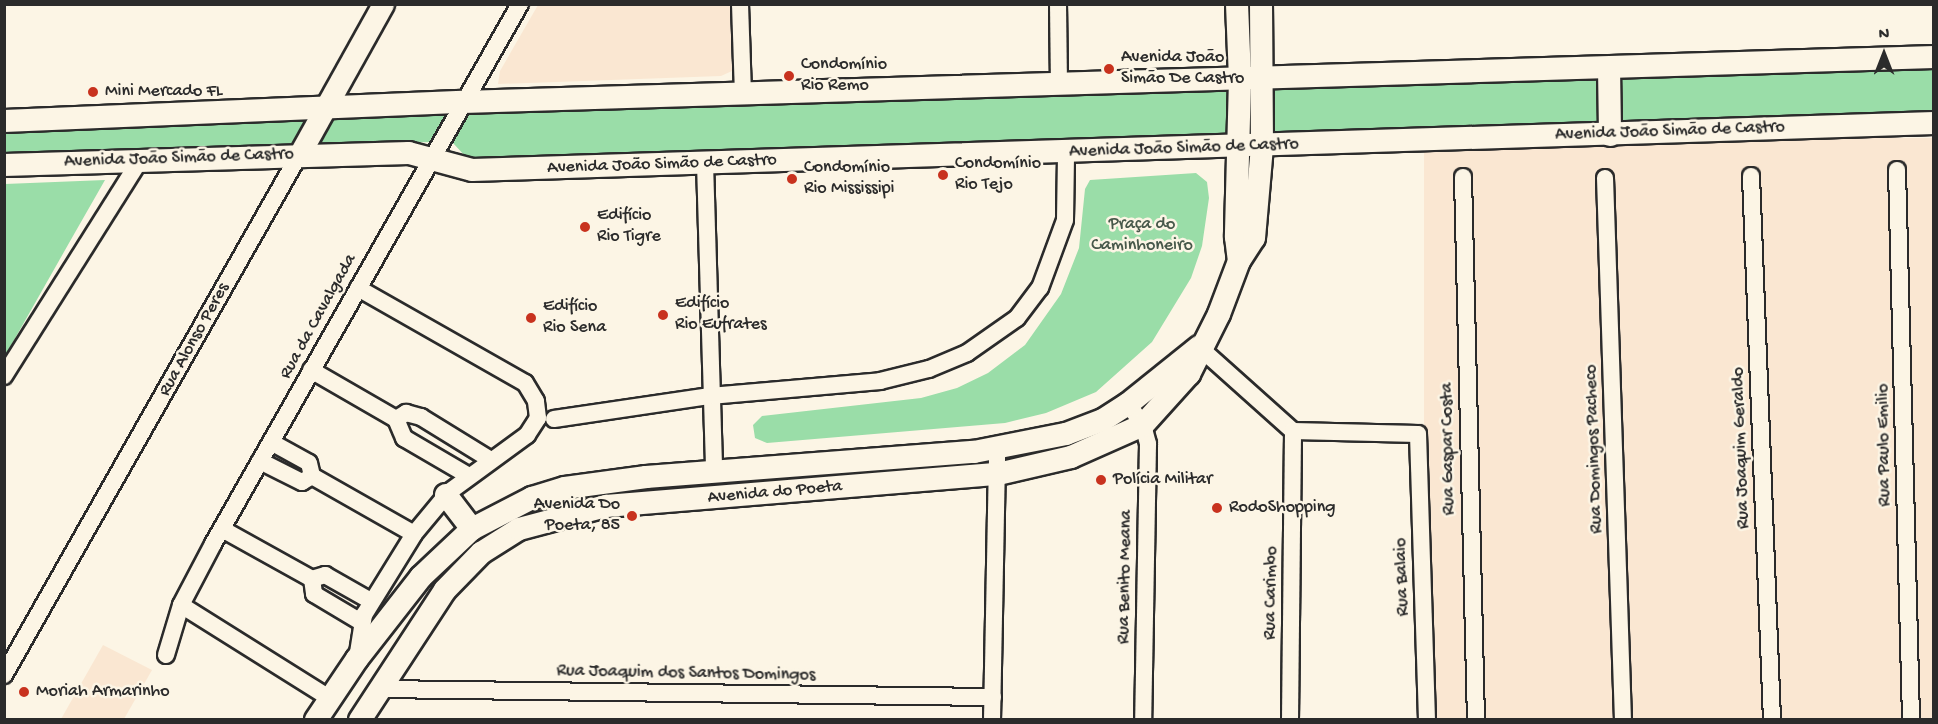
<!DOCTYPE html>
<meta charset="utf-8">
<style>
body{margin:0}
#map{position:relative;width:1938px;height:724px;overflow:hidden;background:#fcf5e5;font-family:"Gochi Hand",sans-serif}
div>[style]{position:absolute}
.built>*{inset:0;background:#fae7d2;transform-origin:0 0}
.green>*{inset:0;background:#9adda8}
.roads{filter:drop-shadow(2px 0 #2b2b2b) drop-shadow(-2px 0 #2b2b2b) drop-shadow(0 2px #2b2b2b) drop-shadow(0 -2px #2b2b2b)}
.minor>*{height:16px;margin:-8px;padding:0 8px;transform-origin:8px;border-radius:8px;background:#fcf5e5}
.tertiary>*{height:21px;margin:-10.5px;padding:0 10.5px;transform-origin:10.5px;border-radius:10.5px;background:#fcf5e5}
.secondary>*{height:22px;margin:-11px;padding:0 11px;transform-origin:11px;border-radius:11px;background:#fcf5e5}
.dots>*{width:16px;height:16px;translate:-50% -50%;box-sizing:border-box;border:3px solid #fcf5e5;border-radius:50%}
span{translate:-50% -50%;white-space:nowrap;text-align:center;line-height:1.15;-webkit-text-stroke:5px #fcf5e5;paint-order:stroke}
.poi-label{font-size:18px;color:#2b2b2b}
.left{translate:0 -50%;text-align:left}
.right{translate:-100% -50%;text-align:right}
.street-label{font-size:18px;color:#2b2b2b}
.park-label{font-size:18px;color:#47584a}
.frame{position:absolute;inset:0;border:6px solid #2b2b2b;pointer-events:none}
.north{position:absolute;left:1854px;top:24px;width:60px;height:60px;-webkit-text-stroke:4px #fcf5e5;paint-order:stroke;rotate:0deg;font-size:16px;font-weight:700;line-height:24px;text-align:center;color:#2b2b2b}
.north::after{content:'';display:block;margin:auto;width:21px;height:27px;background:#2b2b2b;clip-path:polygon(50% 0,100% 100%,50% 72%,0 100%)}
</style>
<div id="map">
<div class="built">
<div style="clip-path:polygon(538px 5px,730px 5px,732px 71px,721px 76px,498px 84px,500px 71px)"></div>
<div style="left:1933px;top:138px;width:581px;height:509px;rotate:90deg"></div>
<div style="clip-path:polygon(103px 645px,152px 670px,124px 719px,61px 719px)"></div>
</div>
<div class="green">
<div style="clip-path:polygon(1934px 67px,1933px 112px,483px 160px,466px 157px,452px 142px,309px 143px,5px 157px,4px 129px)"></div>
<div style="clip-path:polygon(1196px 173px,1207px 182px,1209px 198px,1202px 246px,1191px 278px,1152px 342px,1096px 392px,1046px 413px,1005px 423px,767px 443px,755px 438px,753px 425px,762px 416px,921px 398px,957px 388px,988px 373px,1025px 345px,1061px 294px,1079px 248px,1085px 189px,1090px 180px)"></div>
<div style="clip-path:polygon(105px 180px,73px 236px,5px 356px,5px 184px)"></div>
</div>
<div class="roads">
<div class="minor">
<div style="left:740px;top:4px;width:91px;rotate:88.1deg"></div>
<div style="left:1058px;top:4px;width:81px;rotate:89.3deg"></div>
<div style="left:705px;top:163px;width:309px;rotate:88.3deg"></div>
<div style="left:1897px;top:170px;width:550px;rotate:88.54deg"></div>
<div style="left:1751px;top:176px;width:544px;rotate:87.79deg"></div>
<div style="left:1463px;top:177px;width:543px;rotate:88.63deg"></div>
<div style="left:1605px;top:178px;width:542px;rotate:88.1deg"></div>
<div style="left:1199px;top:347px;width:126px;rotate:41.8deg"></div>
<div style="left:1293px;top:431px;width:125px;rotate:1.4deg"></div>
<div style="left:1418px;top:434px;width:286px;rotate:88.2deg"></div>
<div style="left:311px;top:370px;width:98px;rotate:30deg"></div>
<div style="left:4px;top:376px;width:255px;rotate:-57.8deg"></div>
<div style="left:1128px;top:404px;width:26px;rotate:54deg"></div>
<div style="left:1143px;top:425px;width:20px;rotate:75deg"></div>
<div style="left:1148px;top:444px;width:276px;rotate:91deg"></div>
<div style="left:396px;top:419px;width:12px;rotate:-31deg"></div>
<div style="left:406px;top:413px;width:16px;rotate:15deg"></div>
<div style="left:421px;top:417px;width:82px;rotate:31.6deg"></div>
<div style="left:396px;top:419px;width:21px;rotate:67deg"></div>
<div style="left:404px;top:438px;width:75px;rotate:30.3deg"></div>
<div style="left:554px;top:419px;width:158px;rotate:-8.4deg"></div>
<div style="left:710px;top:396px;width:171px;rotate:-5deg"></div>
<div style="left:880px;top:381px;width:50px;rotate:-13.8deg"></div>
<div style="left:929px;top:369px;width:41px;rotate:-22.8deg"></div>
<div style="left:967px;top:353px;width:61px;rotate:-35deg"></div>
<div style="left:1017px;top:318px;width:38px;rotate:-53deg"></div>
<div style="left:1040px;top:288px;width:72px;rotate:-69.8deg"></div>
<div style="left:1065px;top:220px;width:67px;rotate:-89.1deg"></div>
<div style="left:271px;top:442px;width:43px;rotate:28.9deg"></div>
<div style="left:309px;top:463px;width:13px;rotate:77deg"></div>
<div style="left:260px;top:461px;width:47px;rotate:26.6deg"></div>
<div style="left:302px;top:482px;width:12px;rotate:-31deg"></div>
<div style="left:312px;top:476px;width:117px;rotate:29.6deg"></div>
<div style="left:222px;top:529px;width:103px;rotate:29.1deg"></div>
<div style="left:312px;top:579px;width:15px;rotate:82deg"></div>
<div style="left:314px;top:594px;width:55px;rotate:30.8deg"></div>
<div style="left:312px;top:579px;width:14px;rotate:-17deg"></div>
<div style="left:325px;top:575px;width:53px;rotate:29.5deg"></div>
<div style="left:181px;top:605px;width:175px;rotate:32.1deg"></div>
<div style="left:166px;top:655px;width:52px;rotate:-73.3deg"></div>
<div style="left:181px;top:605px;width:69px;rotate:-62.3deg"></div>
<div style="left:213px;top:544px;width:621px;rotate:-60.38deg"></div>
<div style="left:357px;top:659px;width:45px;rotate:-81deg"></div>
<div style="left:364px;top:615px;width:95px;rotate:-58.3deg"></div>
<div style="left:414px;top:534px;width:55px;rotate:-50.2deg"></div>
<div style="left:449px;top:492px;width:97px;rotate:-36.2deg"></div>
<div style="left:527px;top:435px;width:20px;rotate:-57deg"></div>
<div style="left:538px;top:418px;width:17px;rotate:-97deg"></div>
<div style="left:536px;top:401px;width:21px;rotate:-121deg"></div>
<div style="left:525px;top:383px;width:192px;rotate:-150.4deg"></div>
<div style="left:4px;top:675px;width:598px;rotate:-60.43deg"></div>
<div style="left:379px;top:689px;width:614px;rotate:0.75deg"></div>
<div style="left:992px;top:720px;width:272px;rotate:-88.9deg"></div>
<div style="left:1290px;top:720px;width:289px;rotate:-89.4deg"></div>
</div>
<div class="tertiary">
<div style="left:299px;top:155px;width:173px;rotate:-60.9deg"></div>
</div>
<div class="secondary">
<div style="left:1237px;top:4px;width:75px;rotate:87.7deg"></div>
<div style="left:1240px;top:79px;width:158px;rotate:91.5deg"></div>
<div style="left:1236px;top:237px;width:24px;rotate:83deg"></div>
<div style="left:1609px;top:68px;width:67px;rotate:89.1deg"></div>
<div style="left:4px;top:121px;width:459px;rotate:-2.4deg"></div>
<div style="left:463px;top:102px;width:1472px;rotate:-1.75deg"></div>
<div style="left:4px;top:165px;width:405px;rotate:-1.7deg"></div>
<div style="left:409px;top:153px;width:65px;rotate:15.1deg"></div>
<div style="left:472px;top:170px;width:1463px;rotate:-1.84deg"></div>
<div style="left:446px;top:495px;width:43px;rotate:52.6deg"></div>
<div style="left:316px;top:720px;width:73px;rotate:-56.1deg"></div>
<div style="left:357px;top:659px;width:104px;rotate:-52deg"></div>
<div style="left:421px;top:577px;width:70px;rotate:-43.3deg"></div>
<div style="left:472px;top:529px;width:68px;rotate:-27.3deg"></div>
<div style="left:532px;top:498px;width:34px;rotate:-17deg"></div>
<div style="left:565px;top:488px;width:82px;rotate:-7.7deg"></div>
<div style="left:646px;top:477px;width:329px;rotate:-4.4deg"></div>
<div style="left:974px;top:452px;width:94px;rotate:-11.1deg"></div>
<div style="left:1066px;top:434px;width:40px;rotate:-21deg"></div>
<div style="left:1103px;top:420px;width:30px;rotate:-33deg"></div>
<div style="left:1128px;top:404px;width:91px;rotate:-38.8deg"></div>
<div style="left:360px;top:720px;width:155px;rotate:-56.8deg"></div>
<div style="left:445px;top:590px;width:52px;rotate:-45.8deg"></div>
<div style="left:481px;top:553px;width:45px;rotate:-32.3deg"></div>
<div style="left:519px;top:529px;width:90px;rotate:-14.8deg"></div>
<div style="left:606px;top:506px;width:393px;rotate:-4.7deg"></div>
<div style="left:998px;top:474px;width:75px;rotate:-13.1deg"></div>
<div style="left:1071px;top:457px;width:79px;rotate:-24deg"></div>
<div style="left:1143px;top:425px;width:69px;rotate:-48deg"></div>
<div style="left:1189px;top:374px;width:67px;rotate:-63.4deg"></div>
<div style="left:1219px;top:314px;width:57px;rotate:-69.3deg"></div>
<div style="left:1239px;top:261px;width:27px;rotate:-57deg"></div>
<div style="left:1254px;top:238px;width:92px;rotate:-85deg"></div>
<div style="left:1262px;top:146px;width:142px;rotate:-90.4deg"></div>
</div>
</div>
<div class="dots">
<div style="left:1109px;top:69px;background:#c8321e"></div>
<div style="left:789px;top:76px;background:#c8321e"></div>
<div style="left:93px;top:92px;background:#c8321e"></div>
<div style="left:943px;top:175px;background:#c8321e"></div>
<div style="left:792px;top:179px;background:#c8321e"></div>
<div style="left:585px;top:227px;background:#c8321e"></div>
<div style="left:663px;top:315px;background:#c8321e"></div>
<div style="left:531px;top:318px;background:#c8321e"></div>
<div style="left:1101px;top:480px;background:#c8321e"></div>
<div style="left:1217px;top:508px;background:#c8321e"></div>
<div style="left:632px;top:516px;background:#c8321e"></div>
<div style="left:24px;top:692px;background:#c8321e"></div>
</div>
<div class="poi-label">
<span class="left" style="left:1121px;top:69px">Avenida João<br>Simão De Castro</span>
<span class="left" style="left:801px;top:76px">Condomínio<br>Rio Remo</span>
<span class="left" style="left:105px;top:92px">Mini Mercado FL</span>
<span class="left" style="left:955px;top:175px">Condomínio<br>Rio Tejo</span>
<span class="left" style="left:804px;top:179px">Condomínio<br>Rio Mississipi</span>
<span class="left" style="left:597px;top:227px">Edifício<br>Rio Tigre</span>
<span class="left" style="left:675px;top:315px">Edifício<br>Rio Eufrates</span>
<span class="left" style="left:543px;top:318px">Edifício<br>Rio Sena</span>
<span class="left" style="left:1113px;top:480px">Polícia Militar</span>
<span class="right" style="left:620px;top:516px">Avenida Do<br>Poeta, 85</span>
<span class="left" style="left:1229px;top:508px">RodoShopping</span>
<span class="left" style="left:36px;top:692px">Moriah Armarinho</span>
</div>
<div class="street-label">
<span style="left:1670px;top:132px;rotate:-2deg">Avenida João Simão de Castro</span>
<span style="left:1184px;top:149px;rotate:-2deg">Avenida João Simão de Castro</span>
<span style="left:179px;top:159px;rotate:-2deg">Avenida João Simão de Castro</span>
<span style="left:662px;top:165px;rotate:-2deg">Avenida João Simão de Castro</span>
<span style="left:319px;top:317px;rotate:-61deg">Rua da Cavalgada</span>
<span style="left:195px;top:340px;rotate:-61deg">Rua Alonso Peres</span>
<span style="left:1885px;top:445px;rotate:-91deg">Rua Paulo Emilio</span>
<span style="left:1742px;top:448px;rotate:-92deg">Rua Joaquim Geraldo</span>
<span style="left:1449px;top:449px;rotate:-91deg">Rua Gaspar Costa</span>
<span style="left:1595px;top:449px;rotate:-92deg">Rua Domingos Pacheco</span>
<span style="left:775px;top:493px;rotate:-5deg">Avenida do Poeta</span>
<span style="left:1126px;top:577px;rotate:-89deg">Rua Benito Meana</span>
<span style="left:1403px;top:577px;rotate:-92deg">Rua Balaio</span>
<span style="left:1272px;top:593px;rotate:-89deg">Rua Carimbo</span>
<span style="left:686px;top:674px;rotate:1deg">Rua Joaquim dos Santos Domingos</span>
</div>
<div class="park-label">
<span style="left:1142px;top:236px">Praça do<br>Caminhoneiro</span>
</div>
<div class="frame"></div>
<div class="north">N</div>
</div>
